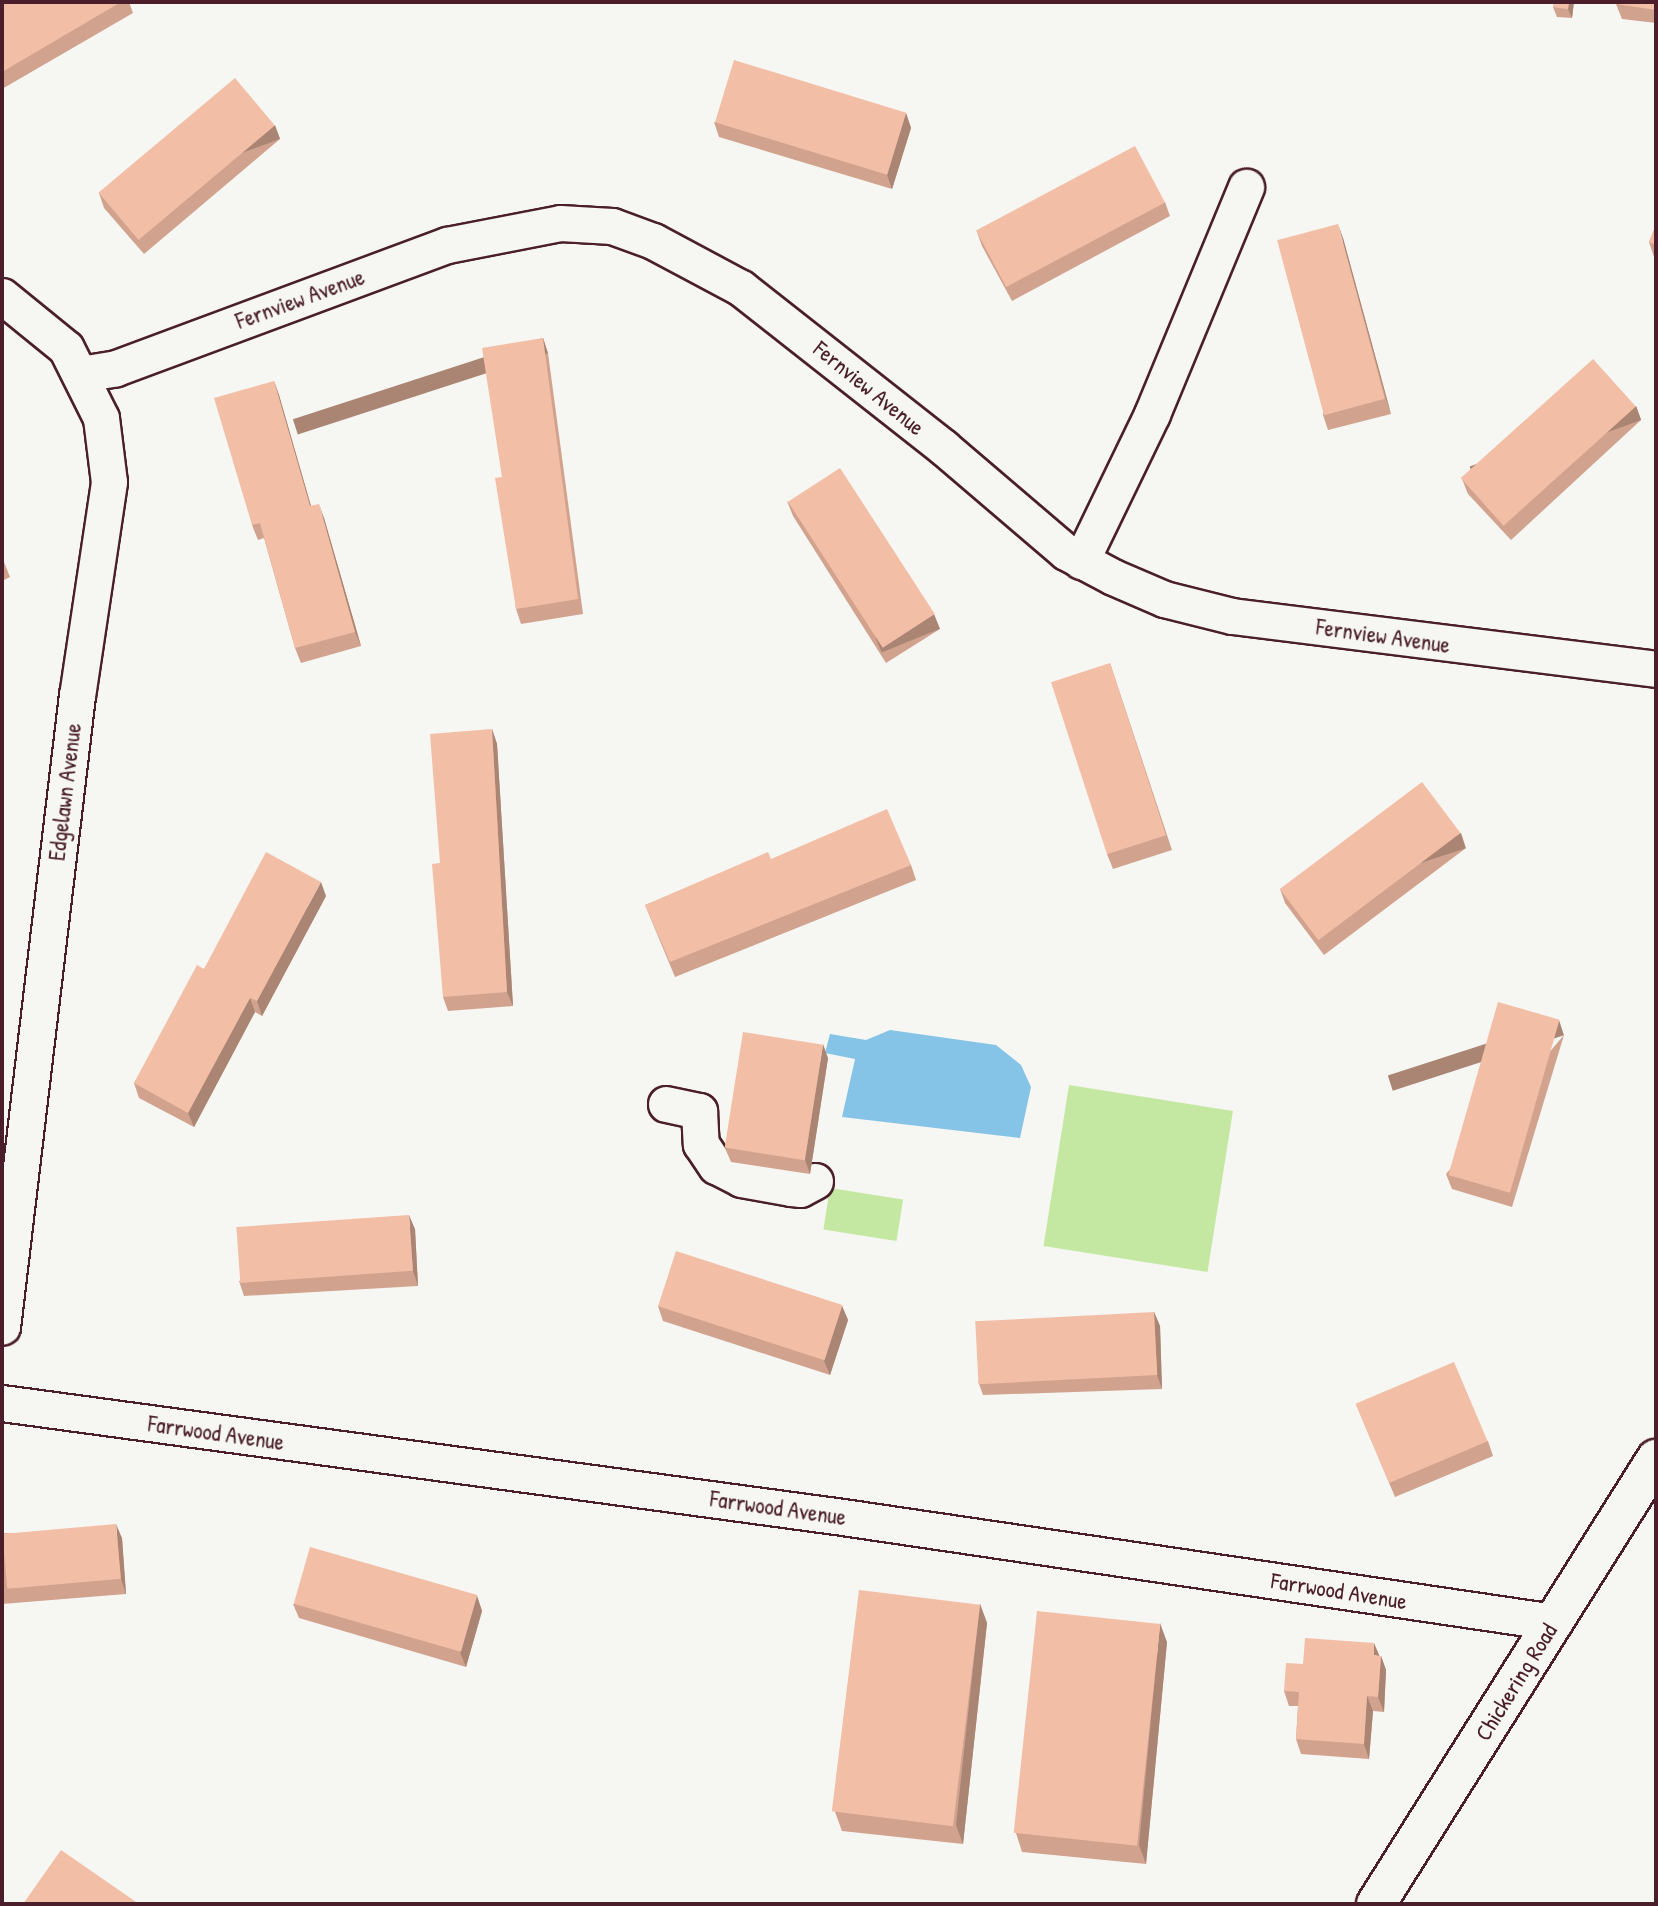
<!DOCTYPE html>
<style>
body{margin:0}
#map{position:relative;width:1658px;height:1906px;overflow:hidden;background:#f6f6f2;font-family:"Patrick Hand",sans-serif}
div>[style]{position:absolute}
.green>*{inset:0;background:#c4e8a2;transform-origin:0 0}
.water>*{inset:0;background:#86c4e7}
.roads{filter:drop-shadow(2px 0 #4a1f2b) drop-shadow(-2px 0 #4a1f2b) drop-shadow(0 2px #4a1f2b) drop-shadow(0 -2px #4a1f2b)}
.minor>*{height:35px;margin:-17.5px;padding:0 17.5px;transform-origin:17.5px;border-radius:17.5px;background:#f6f6f2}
.major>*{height:38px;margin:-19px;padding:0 19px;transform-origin:19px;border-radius:19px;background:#f6f6f2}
.wall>*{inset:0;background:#d1a38f}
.shaded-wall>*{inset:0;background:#aa8574;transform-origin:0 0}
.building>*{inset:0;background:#f3bea6;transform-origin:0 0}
span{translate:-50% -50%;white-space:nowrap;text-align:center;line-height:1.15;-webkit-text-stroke:6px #f6f6f2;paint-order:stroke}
.street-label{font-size:23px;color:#4a1f2b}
.frame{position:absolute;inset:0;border:4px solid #4a1f2b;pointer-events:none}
</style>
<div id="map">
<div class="green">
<div style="left:1069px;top:1085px;width:166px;height:163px;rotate:9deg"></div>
<div style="left:830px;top:1188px;width:74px;height:42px;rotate:9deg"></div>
</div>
<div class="water">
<div style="clip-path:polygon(890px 1030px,996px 1045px,1021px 1065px,1031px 1087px,1020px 1138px,842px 1117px,855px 1059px,825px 1053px,830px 1034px,866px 1040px)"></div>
</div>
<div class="roads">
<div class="minor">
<div style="left:2px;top:296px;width:82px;rotate:39.1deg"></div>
<div style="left:66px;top:348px;width:78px;rotate:63.4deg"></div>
<div style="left:101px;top:418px;width:64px;rotate:82.9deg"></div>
<div style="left:109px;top:482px;width:215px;rotate:98.5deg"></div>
<div style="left:77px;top:695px;width:636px;rotate:96.77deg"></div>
<div style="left:80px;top:374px;width:36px;rotate:-9deg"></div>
<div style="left:116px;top:368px;width:353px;rotate:-20.4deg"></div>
<div style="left:447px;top:245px;width:115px;rotate:-11deg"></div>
<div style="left:560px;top:223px;width:52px;rotate:3.3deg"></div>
<div style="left:612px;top:226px;width:44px;rotate:20.1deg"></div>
<div style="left:653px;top:241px;width:100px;rotate:28.1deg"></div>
<div style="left:741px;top:288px;width:257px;rotate:38.2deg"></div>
<div style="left:943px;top:447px;width:162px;rotate:40.5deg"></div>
<div style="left:1066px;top:552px;width:53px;rotate:28deg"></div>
<div style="left:1113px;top:577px;width:56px;rotate:23.3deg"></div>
<div style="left:1164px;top:599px;width:70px;rotate:14deg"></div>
<div style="left:1232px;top:616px;width:427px;rotate:7.1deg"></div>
<div style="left:1081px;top:561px;width:163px;rotate:-64.2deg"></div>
<div style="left:1152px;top:414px;width:246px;rotate:-67.5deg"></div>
<div style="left:666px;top:1104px;width:34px;rotate:12deg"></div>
<div style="left:699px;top:1111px;width:33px;rotate:87deg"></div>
<div style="left:701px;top:1144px;width:27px;rotate:56deg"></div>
<div style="left:716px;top:1166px;width:28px;rotate:27deg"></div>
<div style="left:741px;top:1179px;width:51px;rotate:10.2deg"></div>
<div style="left:791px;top:1188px;width:9px;rotate:6deg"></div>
<div style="left:800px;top:1189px;width:17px;rotate:-28deg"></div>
<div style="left:2px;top:1403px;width:842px;rotate:7.72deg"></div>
<div style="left:836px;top:1516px;width:726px;rotate:8.4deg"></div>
</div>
<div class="major">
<div style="left:1376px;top:1904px;width:526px;rotate:-57.82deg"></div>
</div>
</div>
<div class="wall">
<div style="clip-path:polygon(2px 2px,129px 2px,133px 13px,2px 89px)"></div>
<div style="clip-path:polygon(1542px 2px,1574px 2px,1572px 18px,1557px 17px,1553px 7px,1554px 3px)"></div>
<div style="clip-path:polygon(1656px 2px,1656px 23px,1622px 19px,1616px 4px)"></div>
<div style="clip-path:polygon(906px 113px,911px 128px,892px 189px,719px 137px,714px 122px)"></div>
<div style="clip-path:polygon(280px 139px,144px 254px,104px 208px,99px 193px)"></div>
<div style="clip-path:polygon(1165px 202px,1170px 216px,1012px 301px,982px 246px,977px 232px)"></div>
<div style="clip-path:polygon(1656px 225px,1656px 258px,1654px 257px,1649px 242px)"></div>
<div style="clip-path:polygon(1343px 238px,1391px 414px,1328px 430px,1323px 415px)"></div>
<div style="clip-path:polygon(543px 338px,548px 353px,583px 614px,521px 624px,516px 609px,502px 477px)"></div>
<div style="clip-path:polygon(274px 381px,279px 395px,311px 506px,324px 518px,361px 646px,301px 663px,295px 648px,264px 538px,258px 540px,252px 525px)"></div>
<div style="clip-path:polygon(1636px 406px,1641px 420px,1511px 540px,1468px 494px,1462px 479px)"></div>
<div style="clip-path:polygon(787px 501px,940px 629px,886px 663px,793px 516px)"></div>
<div style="clip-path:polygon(2px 557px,10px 577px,2px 581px)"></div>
<div style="clip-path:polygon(1110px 663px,1172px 850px,1113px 869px,1107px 854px)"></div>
<div style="clip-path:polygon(492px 729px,497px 744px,513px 1006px,448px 1011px,443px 997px,440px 863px)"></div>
<div style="clip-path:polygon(1466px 848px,1324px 955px,1285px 903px,1280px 889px)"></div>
<div style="clip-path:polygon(771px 859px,911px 865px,916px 880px,675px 977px,645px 905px)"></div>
<div style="clip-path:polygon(326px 896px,262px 1016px,255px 1012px,194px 1127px,139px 1098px,134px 1083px,204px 969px)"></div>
<div style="clip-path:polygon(1564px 1035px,1512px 1207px,1452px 1189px,1446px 1174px)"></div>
<div style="clip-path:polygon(828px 1058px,810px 1174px,731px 1162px,725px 1148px)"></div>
<div style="clip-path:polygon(415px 1229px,418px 1286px,244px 1296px,239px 1281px)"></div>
<div style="clip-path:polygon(658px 1306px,842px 1306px,848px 1320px,830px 1375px,663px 1321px)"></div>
<div style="clip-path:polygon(1154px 1312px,1160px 1326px,1162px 1389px,983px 1395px,978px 1381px)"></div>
<div style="clip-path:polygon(1356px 1404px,1488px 1441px,1493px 1456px,1395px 1497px)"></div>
<div style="clip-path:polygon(2px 1533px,122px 1538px,126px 1594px,2px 1604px)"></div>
<div style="clip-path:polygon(477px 1596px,482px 1611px,466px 1667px,299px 1618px,293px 1604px)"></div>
<div style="clip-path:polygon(980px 1604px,987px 1623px,963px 1844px,842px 1831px,835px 1812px)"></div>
<div style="clip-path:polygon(1167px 1642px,1146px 1864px,1022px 1852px,1016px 1833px)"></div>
<div style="clip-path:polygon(1381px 1656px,1386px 1670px,1384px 1712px,1373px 1711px,1369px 1759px,1301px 1754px,1296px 1739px,1298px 1706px,1289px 1706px,1284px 1691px,1303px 1664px)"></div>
</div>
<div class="shaded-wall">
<div style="clip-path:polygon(1569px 2px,1574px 2px,1572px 18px,1568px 9px)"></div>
<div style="clip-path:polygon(906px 113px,911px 128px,892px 189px,887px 175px)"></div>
<div style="left:275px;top:125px;width:15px;height:179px;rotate:70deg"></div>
<div style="clip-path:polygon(1338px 224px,1343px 238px,1391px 414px,1386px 399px)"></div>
<div style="left:543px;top:338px;width:16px;height:263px;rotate:72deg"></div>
<div style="clip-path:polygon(274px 381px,279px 395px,315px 520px,310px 506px)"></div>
<div style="left:1636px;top:406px;width:15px;height:177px;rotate:70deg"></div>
<div style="clip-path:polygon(319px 504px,324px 518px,361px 646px,355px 632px)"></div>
<div style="left:934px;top:614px;width:16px;height:63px;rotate:68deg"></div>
<div style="clip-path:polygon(492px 729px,497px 744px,513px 1006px,507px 992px)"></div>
<div style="left:1461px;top:833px;width:16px;height:178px;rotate:72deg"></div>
<div style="clip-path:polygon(321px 882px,326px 896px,262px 1016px,257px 1001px)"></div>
<div style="clip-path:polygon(250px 998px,255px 1012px,194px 1127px,188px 1113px)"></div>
<div style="left:1559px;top:1020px;width:16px;height:180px;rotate:72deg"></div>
<div style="clip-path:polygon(823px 1044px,828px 1058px,810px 1174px,805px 1160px)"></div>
<div style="clip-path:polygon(409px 1215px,415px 1229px,418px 1286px,413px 1271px)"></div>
<div style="clip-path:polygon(842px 1306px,848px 1320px,830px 1375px,824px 1361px)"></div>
<div style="clip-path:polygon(1154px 1312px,1160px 1326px,1162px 1389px,1157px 1375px)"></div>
<div style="clip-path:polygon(116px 1524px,122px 1538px,126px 1594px,121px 1579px)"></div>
<div style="clip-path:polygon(477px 1596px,482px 1611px,466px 1667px,460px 1652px)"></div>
<div style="clip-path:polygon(980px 1604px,987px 1623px,963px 1844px,956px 1825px)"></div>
<div style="clip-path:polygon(1160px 1623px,1167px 1642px,1146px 1864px,1139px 1845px)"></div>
<div style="clip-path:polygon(1374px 1643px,1380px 1657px,1374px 1655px)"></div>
<div style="clip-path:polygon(1381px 1656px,1386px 1670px,1384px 1712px,1378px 1697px)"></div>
<div style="clip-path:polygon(1367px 1696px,1373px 1711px,1369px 1759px,1364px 1744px)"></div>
</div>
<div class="building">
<div style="clip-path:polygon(2px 2px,121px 2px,2px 72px)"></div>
<div style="clip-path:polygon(1554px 2px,1569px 2px,1568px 9px,1553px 7px)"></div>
<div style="clip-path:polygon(1617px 2px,1656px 2px,1656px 10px,1616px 4px)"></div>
<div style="left:734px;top:60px;width:180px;height:65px;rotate:17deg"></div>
<div style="left:235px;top:78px;width:62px;height:178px;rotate:50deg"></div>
<div style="left:1135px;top:146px;width:64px;height:180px;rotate:62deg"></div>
<div style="left:1338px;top:224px;width:181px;height:63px;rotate:75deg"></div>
<div style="clip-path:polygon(1656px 225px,1656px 245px,1649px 242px)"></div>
<div style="clip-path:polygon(543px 338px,578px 599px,516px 609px,495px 478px,502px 477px,482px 348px)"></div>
<div style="left:1593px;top:359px;width:64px;height:178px;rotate:48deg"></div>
<div style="clip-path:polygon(274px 381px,310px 506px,319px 504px,355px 632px,295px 648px,260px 523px,252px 525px,214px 398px)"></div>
<div style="left:840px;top:468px;width:174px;height:62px;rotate:57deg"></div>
<div style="left:1110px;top:663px;width:181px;height:62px;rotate:72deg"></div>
<div style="clip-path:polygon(492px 729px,507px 992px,443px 997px,432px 864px,440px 863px,430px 734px)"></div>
<div style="left:1422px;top:782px;width:64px;height:178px;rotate:53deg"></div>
<div style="clip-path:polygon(887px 809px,911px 865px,670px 962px,645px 905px,768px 852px,771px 859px)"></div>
<div style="clip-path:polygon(266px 852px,321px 882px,257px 1001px,250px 998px,188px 1113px,134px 1083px,197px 965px,204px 969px)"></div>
<div style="left:1498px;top:1002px;width:64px;height:180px;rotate:16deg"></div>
<div style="left:743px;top:1032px;width:81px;height:117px;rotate:9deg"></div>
<div style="left:409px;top:1215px;width:56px;height:173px;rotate:86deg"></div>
<div style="left:676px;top:1251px;width:175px;height:58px;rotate:18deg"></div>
<div style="left:1154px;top:1312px;width:63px;height:179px;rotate:87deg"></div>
<div style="left:1454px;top:1362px;width:86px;height:107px;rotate:67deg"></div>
<div style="left:116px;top:1524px;width:55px;height:114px;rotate:85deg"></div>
<div style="left:310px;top:1547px;width:174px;height:59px;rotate:16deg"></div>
<div style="left:859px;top:1590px;width:122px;height:223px;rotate:7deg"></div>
<div style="left:1037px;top:1611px;width:124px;height:223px;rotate:6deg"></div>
<div style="clip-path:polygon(1305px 1638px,1374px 1643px,1374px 1655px,1381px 1656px,1378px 1697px,1367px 1696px,1364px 1744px,1296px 1739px,1299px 1692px,1284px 1691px,1286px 1663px,1303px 1664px)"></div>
<div style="clip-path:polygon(61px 1850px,139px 1904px,23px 1904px)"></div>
</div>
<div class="street-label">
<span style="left:300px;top:299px;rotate:-20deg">Fernview Avenue</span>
<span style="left:869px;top:388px;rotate:39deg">Fernview Avenue</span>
<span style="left:1383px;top:636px;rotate:8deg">Fernview Avenue</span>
<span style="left:65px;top:792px;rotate:-83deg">Edgelawn Avenue</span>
<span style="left:216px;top:1433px;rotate:8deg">Farrwood Avenue</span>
<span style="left:778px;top:1508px;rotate:8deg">Farrwood Avenue</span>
<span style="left:1339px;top:1591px;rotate:9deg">Farrwood Avenue</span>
<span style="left:1516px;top:1682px;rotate:-58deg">Chickering Road</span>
</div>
<div class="frame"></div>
</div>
